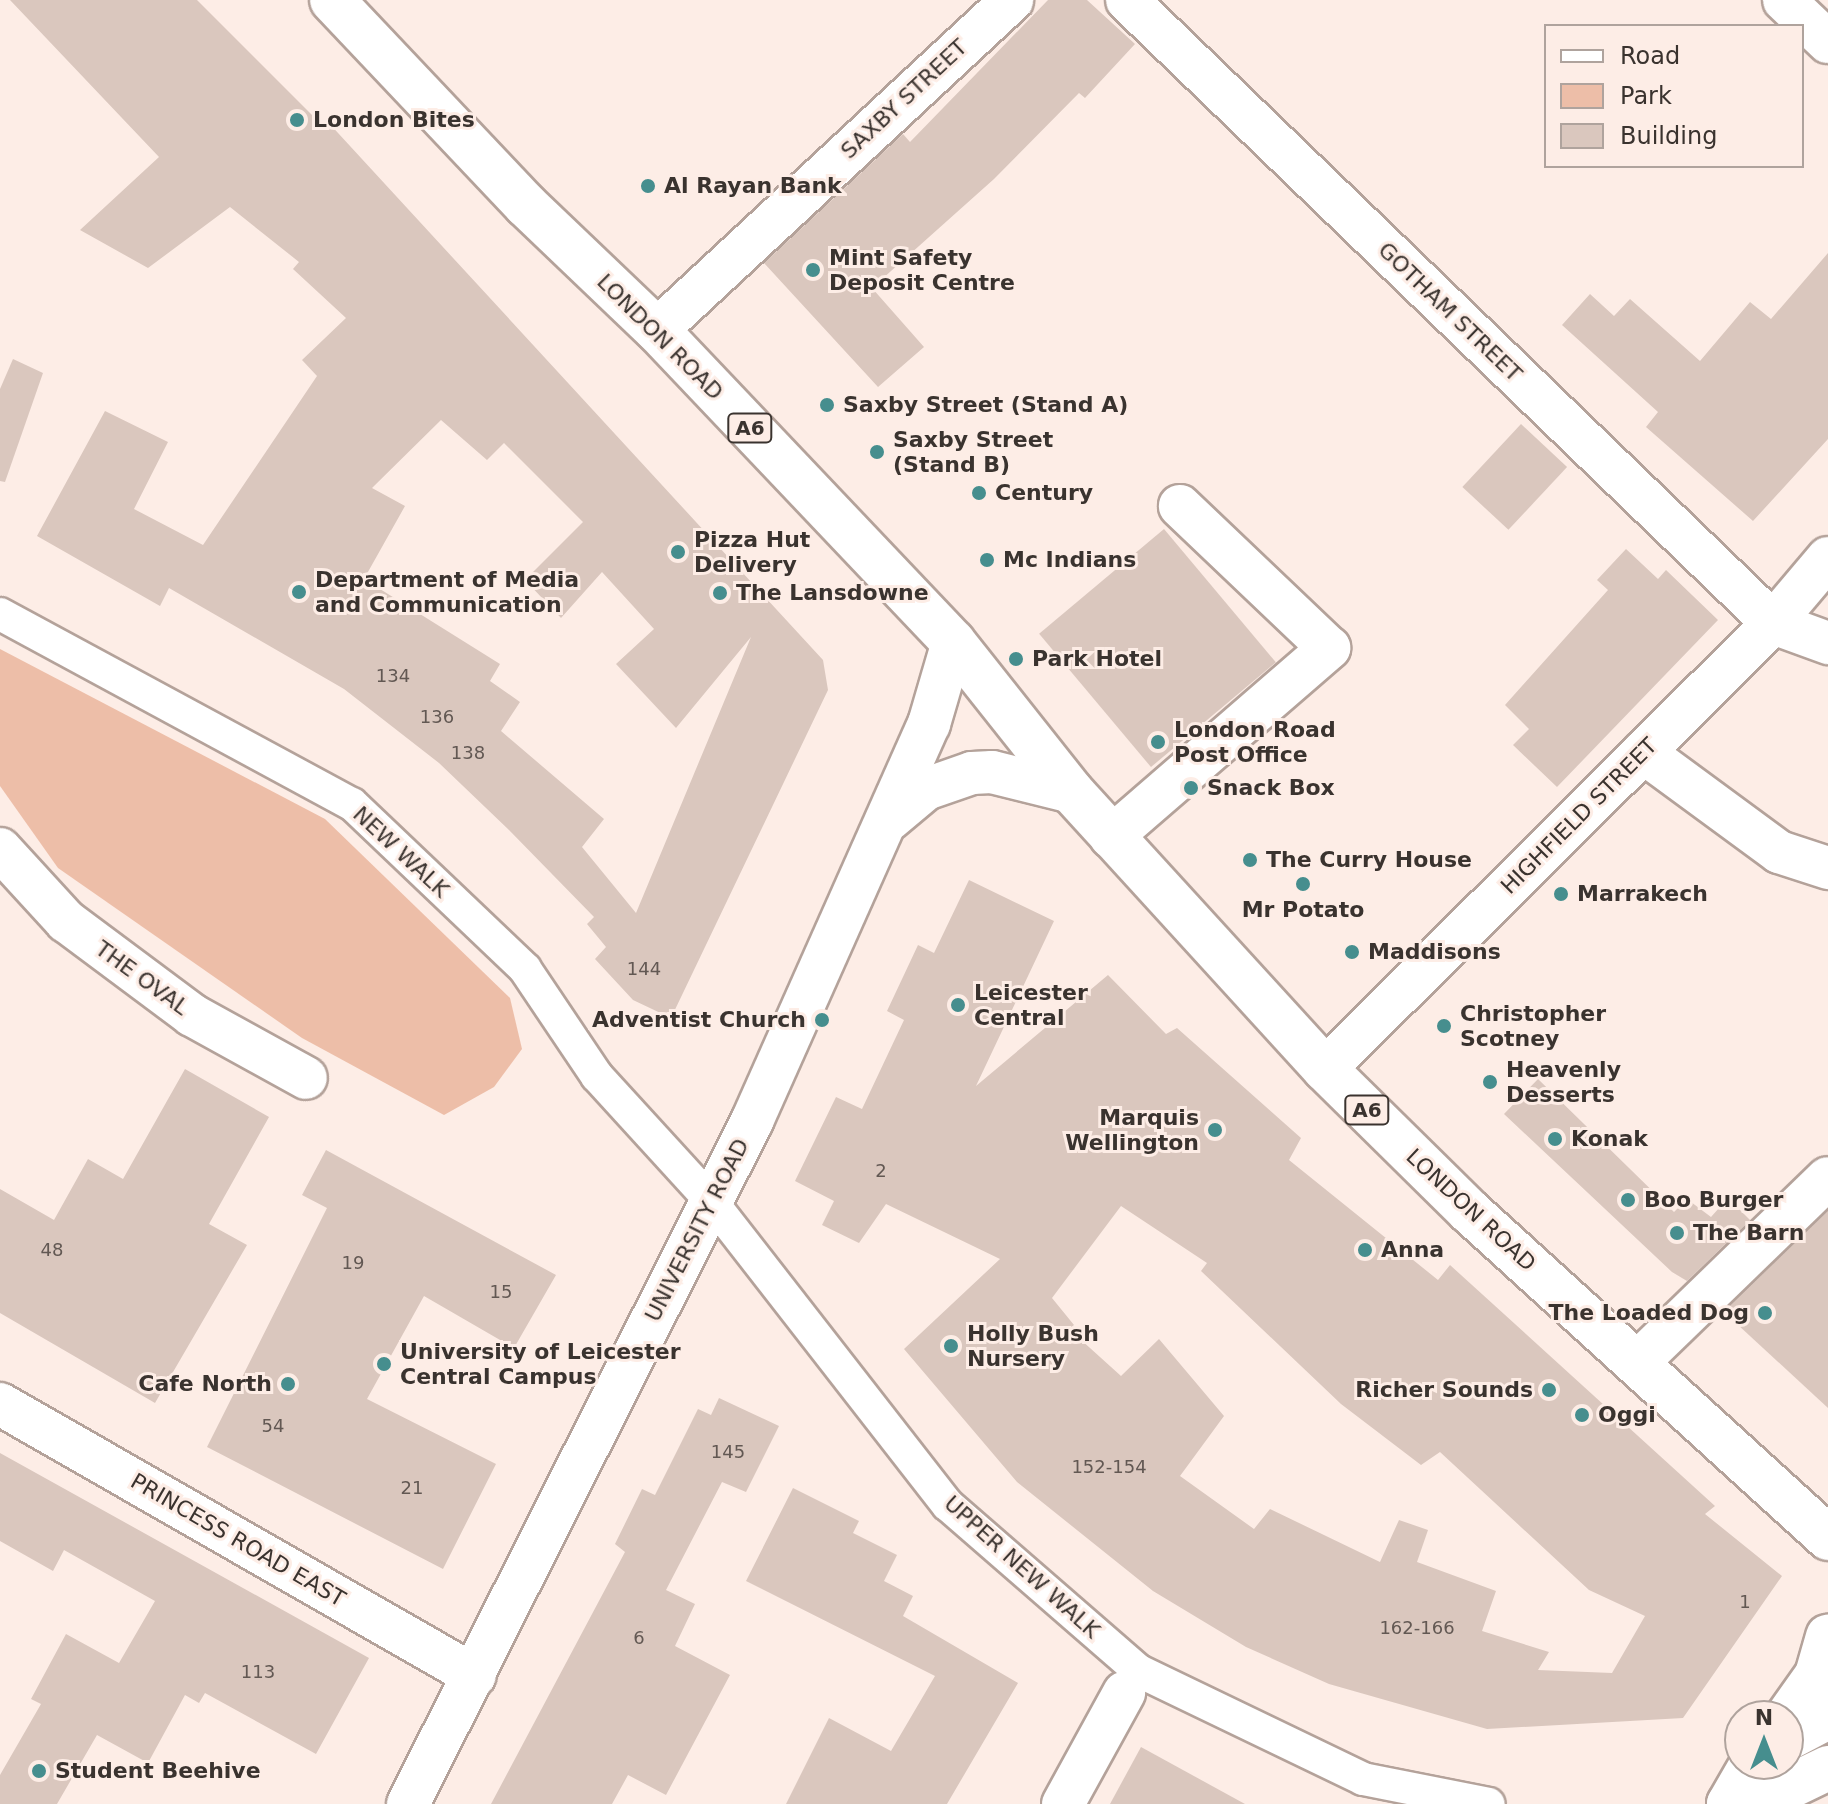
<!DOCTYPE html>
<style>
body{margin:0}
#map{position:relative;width:1828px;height:1804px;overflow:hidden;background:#fdede6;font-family:"DejaVu Sans",sans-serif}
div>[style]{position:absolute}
.green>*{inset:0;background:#edbea8}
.building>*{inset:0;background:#dac7be;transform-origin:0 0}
.roads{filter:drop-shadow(2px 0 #b4a29a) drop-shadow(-2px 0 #b4a29a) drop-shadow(0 2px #b4a29a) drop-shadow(0 -2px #b4a29a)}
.pedestrian>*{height:32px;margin:-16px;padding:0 16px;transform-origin:16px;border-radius:16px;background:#fff}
.minor>*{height:42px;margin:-21px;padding:0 21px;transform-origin:21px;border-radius:21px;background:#fff}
.tertiary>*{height:44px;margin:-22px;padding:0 22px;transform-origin:22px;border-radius:22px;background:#fff}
.primary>*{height:44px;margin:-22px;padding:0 22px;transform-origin:22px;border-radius:22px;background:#fff}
.dots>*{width:22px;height:22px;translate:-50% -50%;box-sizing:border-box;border:4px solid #fdede6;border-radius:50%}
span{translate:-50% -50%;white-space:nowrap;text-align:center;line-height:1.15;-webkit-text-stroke:6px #fdede6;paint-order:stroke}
.number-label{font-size:18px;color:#625853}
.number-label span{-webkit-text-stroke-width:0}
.shield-label span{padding:2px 6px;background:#fdede6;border:2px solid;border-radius:6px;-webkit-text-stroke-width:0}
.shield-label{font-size:20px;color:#3a332f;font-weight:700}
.street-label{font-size:22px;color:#3a332f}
.poi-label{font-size:22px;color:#3a332f;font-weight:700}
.left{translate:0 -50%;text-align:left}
.right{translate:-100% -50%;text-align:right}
.legend{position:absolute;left:1544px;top:24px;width:260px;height:144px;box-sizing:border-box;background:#fdede6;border:2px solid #afa39d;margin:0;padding:10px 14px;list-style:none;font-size:24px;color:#3a332f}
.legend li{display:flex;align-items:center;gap:16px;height:40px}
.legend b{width:40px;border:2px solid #afa39d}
.north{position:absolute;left:1724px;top:1700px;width:80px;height:80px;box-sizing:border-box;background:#fdede6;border:2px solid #afa39d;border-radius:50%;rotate:0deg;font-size:22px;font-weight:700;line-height:32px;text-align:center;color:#3a332f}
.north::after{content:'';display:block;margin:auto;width:28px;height:36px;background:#468e8e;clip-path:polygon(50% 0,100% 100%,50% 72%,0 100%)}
</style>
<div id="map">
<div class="green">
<div style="clip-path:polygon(0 649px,325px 819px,510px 998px,522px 1049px,494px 1087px,444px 1115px,302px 1038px,58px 868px,0 786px)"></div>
</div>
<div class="building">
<div style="clip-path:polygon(evenodd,10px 0,197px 0,320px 123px,327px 121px,823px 660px,828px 690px,671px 1018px,633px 1000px,595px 959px,606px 947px,587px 924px,594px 917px,509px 830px,439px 763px,344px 689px,169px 588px,160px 606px,37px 536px,105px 411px,168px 442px,134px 509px,203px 545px,317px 376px,302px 360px,346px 318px,293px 269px,299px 262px,230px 207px,148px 268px,80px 230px,159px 157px,10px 0,441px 420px,487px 460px,504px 443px,583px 522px,525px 580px,561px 618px,602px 572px,654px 629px,616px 664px,676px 728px,751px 637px,636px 913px,582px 847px,604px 819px,501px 731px,520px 702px,490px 681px,500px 664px,364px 579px,405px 506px,372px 488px,441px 420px)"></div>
<div style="clip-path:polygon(1048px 0,1087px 0,1135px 44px,1085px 98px,1079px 93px,994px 179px,872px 288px,924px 347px,878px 387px,764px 263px,903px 134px,910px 142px)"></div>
<div style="clip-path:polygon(1828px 253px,1828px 439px,1753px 521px,1646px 427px,1658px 412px,1562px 325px,1590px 294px,1614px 316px,1630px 299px,1700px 361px,1750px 302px,1771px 319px)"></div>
<div style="clip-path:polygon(13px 359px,43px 373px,5px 482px,0 481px,0 389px)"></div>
<div style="left:1521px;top:424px;width:63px;height:86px;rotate:43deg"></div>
<div style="left:1164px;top:529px;width:174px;height:163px;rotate:50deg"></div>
<div style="clip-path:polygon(1626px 549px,1658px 579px,1666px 570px,1718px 620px,1557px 787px,1513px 745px,1529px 729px,1505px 705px,1608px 590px,1597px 580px)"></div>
<div style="clip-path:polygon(evenodd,969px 880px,1054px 921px,976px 1086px,1108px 975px,1166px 1034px,1177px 1028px,1301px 1138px,1289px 1160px,1438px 1280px,1450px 1265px,1715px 1506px,1705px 1514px,1782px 1576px,1683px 1718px,1487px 1729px,1329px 1684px,1246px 1647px,1153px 1591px,1017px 1482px,904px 1349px,1000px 1259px,886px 1204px,859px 1243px,822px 1225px,834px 1201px,795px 1181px,836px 1097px,862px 1109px,904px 1020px,887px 1011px,918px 945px,934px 953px,969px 880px,1121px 1206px,1207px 1263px,1201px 1271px,1341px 1404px,1421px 1465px,1440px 1452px,1589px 1590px,1645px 1616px,1612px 1673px,1538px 1670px,1549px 1652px,1482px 1631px,1496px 1591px,1417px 1562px,1428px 1530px,1399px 1520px,1380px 1562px,1270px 1509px,1254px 1529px,1180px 1476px,1224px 1416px,1159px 1339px,1121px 1376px,1069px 1329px,1074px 1325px,1052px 1298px,1121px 1206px)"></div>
<div style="clip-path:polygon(185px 1069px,269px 1117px,209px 1224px,247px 1245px,155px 1403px,0 1313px,0 1189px,54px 1220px,88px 1159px,123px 1179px)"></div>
<div style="clip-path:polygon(1538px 1079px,1674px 1212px,1687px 1199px,1711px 1217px,1728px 1198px,1750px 1220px,1687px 1281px,1672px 1272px,1504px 1114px)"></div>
<div style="clip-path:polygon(326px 1150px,556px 1275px,514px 1348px,424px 1296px,367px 1399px,496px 1464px,443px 1569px,207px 1447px,327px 1208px,302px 1195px)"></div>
<div style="clip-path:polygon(1828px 1211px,1828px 1408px,1724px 1312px)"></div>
<div style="clip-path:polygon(719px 1398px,779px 1426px,746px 1492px,722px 1482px,666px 1590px,695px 1604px,675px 1646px,730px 1675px,666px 1795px,628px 1775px,612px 1804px,491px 1804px,625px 1552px,615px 1544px,642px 1489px,655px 1495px,698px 1409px,711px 1415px)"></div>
<div style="clip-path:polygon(0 1453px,369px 1658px,316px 1754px,205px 1693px,199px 1703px,185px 1695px,148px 1763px,97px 1735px,57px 1804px,0 1804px,0 1775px,41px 1704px,31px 1699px,66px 1634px,119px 1663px,155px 1601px,64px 1550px,53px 1571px,0 1541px)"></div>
<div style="clip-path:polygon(793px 1488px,859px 1521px,853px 1533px,897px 1555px,884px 1581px,913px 1596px,903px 1616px,1018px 1683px,947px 1804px,786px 1804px,829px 1718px,891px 1751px,935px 1676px,746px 1581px)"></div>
<div style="clip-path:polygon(1141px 1747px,1245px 1804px,1110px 1804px)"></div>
</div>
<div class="roads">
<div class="pedestrian">
<div style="left:0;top:614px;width:400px;rotate:28.4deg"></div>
<div style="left:352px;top:804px;width:239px;rotate:43.6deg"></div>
<div style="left:525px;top:969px;width:129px;rotate:56.1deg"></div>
<div style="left:597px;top:1076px;width:169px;rotate:47.6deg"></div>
<div style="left:711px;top:1201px;width:385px;rotate:52.1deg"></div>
<div style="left:948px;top:1505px;width:253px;rotate:41deg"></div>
<div style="left:1139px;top:1671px;width:249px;rotate:25.7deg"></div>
<div style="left:1363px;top:1779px;width:128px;rotate:11.2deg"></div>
</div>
<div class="minor">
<div style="left:1127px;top:0;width:897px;rotate:43.96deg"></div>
<div style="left:1773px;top:623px;width:59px;rotate:20deg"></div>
<div style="left:1784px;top:0;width:61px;rotate:43.7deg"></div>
<div style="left:657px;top:330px;width:485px;rotate:-42.9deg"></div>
<div style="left:1643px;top:752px;width:169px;rotate:36.3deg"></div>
<div style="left:1779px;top:852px;width:52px;rotate:18.1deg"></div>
<div style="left:890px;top:819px;width:47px;rotate:-39.8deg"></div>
<div style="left:926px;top:789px;width:49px;rotate:-19.2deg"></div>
<div style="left:972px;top:773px;width:20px;rotate:-3deg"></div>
<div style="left:992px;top:772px;width:82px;rotate:14deg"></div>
<div style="left:1111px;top:837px;width:289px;rotate:-40.9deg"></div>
<div style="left:1329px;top:648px;width:206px;rotate:-136.4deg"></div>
<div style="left:0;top:849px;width:98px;rotate:47.5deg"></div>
<div style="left:66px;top:921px;width:157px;rotate:36.7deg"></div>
<div style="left:192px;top:1015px;width:130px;rotate:28.9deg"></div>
<div style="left:1325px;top:1069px;width:632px;rotate:-44.87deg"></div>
<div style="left:1773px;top:623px;width:85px;rotate:-49.8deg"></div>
<div style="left:1638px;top:1362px;width:264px;rotate:-44.1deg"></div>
<div style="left:0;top:1404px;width:547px;rotate:29.8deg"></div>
<div style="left:408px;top:1804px;width:765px;rotate:-63.27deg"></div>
<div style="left:752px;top:1121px;width:435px;rotate:-66deg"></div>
<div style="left:929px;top:724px;width:85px;rotate:-73.7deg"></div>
<div style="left:1063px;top:1804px;width:127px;rotate:-61.2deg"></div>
</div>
<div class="tertiary">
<div style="left:1788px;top:1738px;width:45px;rotate:-27.7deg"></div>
<div style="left:1729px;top:1804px;width:37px;rotate:-9deg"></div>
<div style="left:1766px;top:1798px;width:69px;rotate:-25.8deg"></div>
<div style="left:1729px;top:1804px;width:46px;rotate:-60.1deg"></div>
</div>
<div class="primary">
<div style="left:332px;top:0;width:282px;rotate:46.6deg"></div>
<div style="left:526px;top:205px;width:181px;rotate:43.7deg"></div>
<div style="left:657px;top:330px;width:430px;rotate:46.5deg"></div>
<div style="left:953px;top:642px;width:191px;rotate:51.6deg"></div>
<div style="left:1072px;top:792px;width:375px;rotate:47.6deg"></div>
<div style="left:1325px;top:1069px;width:202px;rotate:44.6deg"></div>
<div style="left:1469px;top:1211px;width:486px;rotate:42.3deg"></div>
<div style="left:1788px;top:1716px;width:50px;rotate:-54.7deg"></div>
<div style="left:1817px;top:1675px;width:40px;rotate:-74deg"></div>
</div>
</div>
<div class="dots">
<div style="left:297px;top:120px;background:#468e8e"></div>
<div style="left:648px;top:186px;background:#468e8e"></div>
<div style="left:813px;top:270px;background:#468e8e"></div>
<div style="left:827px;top:405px;background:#468e8e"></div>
<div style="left:877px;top:452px;background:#468e8e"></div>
<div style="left:979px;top:493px;background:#468e8e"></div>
<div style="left:678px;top:552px;background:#468e8e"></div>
<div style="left:987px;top:560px;background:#468e8e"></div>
<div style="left:299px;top:592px;background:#468e8e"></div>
<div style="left:720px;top:593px;background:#468e8e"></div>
<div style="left:1016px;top:659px;background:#468e8e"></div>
<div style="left:1158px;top:742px;background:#468e8e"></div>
<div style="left:1191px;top:788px;background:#468e8e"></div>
<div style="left:1250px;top:860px;background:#468e8e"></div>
<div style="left:1303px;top:884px;background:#468e8e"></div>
<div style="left:1561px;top:894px;background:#468e8e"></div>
<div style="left:1352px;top:952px;background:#468e8e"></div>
<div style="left:958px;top:1005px;background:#468e8e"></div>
<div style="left:822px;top:1020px;background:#468e8e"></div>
<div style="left:1444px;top:1026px;background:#468e8e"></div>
<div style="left:1490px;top:1082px;background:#468e8e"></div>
<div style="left:1215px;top:1130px;background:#468e8e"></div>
<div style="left:1555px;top:1139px;background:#468e8e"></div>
<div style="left:1628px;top:1200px;background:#468e8e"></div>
<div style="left:1677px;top:1233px;background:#468e8e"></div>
<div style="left:1365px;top:1250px;background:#468e8e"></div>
<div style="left:1765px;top:1313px;background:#468e8e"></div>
<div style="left:951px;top:1346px;background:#468e8e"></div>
<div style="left:384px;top:1364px;background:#468e8e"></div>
<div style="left:288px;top:1384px;background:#468e8e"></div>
<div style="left:1549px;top:1390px;background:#468e8e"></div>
<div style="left:1582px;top:1415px;background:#468e8e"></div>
<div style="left:39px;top:1771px;background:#468e8e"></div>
</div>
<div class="number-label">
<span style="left:393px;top:676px">134</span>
<span style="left:437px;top:717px">136</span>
<span style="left:468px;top:753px">138</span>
<span style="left:644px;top:969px">144</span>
<span style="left:881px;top:1171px">2</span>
<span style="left:52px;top:1250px">48</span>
<span style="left:353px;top:1263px">19</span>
<span style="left:501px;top:1292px">15</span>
<span style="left:273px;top:1426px">54</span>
<span style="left:728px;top:1452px">145</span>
<span style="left:1109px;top:1467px">152-154</span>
<span style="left:412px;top:1488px">21</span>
<span style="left:1745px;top:1602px">1</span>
<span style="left:1417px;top:1628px">162-166</span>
<span style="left:639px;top:1638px">6</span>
<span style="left:258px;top:1672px">113</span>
</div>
<div class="shield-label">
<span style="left:750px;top:428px">A6</span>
<span style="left:1367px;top:1110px">A6</span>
</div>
<div class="street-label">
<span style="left:904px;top:99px;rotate:-43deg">SAXBY STREET</span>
<span style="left:1450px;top:312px;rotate:44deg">GOTHAM STREET</span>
<span style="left:660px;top:337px;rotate:45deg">LONDON ROAD</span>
<span style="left:1579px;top:816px;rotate:-45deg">HIGHFIELD STREET</span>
<span style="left:401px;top:852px;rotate:43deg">NEW WALK</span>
<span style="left:142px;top:978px;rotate:36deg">THE OVAL</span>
<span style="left:1471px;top:1210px;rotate:43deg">LONDON ROAD</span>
<span style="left:697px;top:1230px;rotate:-63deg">UNIVERSITY ROAD</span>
<span style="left:238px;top:1540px;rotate:30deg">PRINCESS ROAD EAST</span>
<span style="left:1022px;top:1567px;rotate:42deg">UPPER NEW WALK</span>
</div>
<div class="poi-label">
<span class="left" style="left:313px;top:120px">London Bites</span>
<span class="left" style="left:664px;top:186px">Al Rayan Bank</span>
<span class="left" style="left:829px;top:270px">Mint Safety<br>Deposit Centre</span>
<span class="left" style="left:843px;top:405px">Saxby Street (Stand A)</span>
<span class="left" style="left:893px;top:452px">Saxby Street<br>(Stand B)</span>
<span class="left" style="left:995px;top:493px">Century</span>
<span class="left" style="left:694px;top:552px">Pizza Hut<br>Delivery</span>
<span class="left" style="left:1003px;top:560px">Mc Indians</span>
<span class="left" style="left:315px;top:592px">Department of Media<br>and Communication</span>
<span class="left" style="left:736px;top:593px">The Lansdowne</span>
<span class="left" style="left:1032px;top:659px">Park Hotel</span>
<span class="left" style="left:1174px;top:742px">London Road<br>Post Office</span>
<span class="left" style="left:1207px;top:788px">Snack Box</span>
<span class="left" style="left:1266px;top:860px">The Curry House</span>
<span class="left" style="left:1577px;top:894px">Marrakech</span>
<span style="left:1303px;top:910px">Mr Potato</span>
<span class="left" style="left:1368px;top:952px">Maddisons</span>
<span class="left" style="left:974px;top:1005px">Leicester<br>Central</span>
<span class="left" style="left:1460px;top:1026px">Christopher<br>Scotney</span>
<span class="right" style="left:806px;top:1020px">Adventist Church</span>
<span class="left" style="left:1506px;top:1082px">Heavenly<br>Desserts</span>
<span class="right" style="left:1199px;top:1130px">Marquis<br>Wellington</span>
<span class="left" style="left:1571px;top:1139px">Konak</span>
<span class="left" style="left:1644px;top:1200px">Boo Burger</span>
<span class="left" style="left:1693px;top:1233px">The Barn</span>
<span class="left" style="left:1381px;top:1250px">Anna</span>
<span class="right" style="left:1749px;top:1313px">The Loaded Dog</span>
<span class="left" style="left:967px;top:1346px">Holly Bush<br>Nursery</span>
<span class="left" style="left:400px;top:1364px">University of Leicester<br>Central Campus</span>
<span class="right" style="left:272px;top:1384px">Cafe North</span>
<span class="right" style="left:1533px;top:1390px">Richer Sounds</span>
<span class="left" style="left:1598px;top:1415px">Oggi</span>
<span class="left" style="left:55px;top:1771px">Student Beehive</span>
</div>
<ul class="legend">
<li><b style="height:10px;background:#fff"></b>Road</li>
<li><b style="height:22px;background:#edbea8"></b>Park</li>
<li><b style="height:22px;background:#dac7be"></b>Building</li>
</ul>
<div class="north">N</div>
</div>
